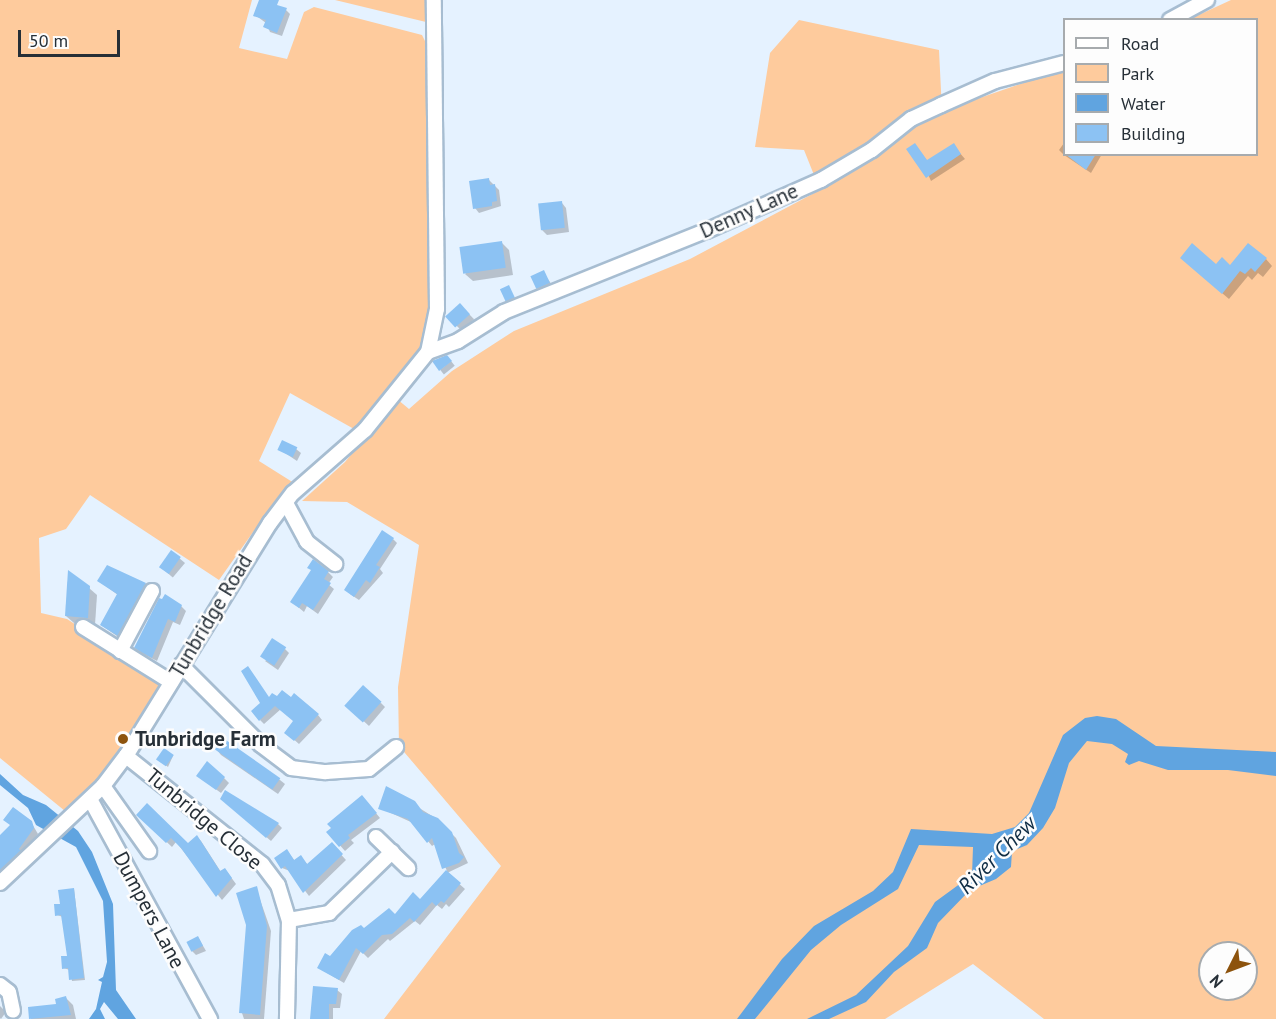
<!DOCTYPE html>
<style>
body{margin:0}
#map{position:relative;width:1276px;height:1019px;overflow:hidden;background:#e5f2ff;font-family:"PT Sans",sans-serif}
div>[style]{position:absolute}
.green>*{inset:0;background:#fecb9d}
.water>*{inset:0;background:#60a4e0}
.shadow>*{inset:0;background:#0003;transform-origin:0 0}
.building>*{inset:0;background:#8cc2f3;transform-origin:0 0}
.roads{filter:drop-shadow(2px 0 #a7bdd1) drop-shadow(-2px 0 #a7bdd1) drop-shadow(0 2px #a7bdd1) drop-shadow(0 -2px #a7bdd1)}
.minor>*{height:14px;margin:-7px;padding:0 7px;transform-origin:7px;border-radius:7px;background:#fff}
.dots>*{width:16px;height:16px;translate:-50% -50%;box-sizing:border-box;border:3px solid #fdfdfd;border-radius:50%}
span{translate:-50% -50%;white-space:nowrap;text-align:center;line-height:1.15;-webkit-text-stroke:5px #fdfdfd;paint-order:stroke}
.street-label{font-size:21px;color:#262f37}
.poi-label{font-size:21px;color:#262f37;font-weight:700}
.left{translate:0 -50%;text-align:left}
.water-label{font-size:22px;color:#0f2d45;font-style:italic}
.legend{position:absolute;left:1063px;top:18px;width:195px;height:138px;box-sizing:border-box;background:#fdfdfd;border:2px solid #a7abae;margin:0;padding:8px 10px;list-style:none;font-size:18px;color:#262f37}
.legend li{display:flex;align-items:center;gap:12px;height:30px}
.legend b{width:30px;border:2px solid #a7abae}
.north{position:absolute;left:1198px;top:941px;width:60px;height:60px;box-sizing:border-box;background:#fdfdfd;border:2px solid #a7abae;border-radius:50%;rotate:228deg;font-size:16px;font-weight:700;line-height:24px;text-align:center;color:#262f37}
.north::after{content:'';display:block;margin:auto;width:21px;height:27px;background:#8d530d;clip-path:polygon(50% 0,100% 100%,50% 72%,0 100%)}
.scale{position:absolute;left:18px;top:30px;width:102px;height:27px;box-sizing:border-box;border:3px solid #262f37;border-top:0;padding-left:8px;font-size:18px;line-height:21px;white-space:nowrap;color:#262f37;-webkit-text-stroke:4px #fdfdfd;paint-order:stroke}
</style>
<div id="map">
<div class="green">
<div style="clip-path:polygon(0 0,252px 0,239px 48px,287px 59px,304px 12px,314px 7px,422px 35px,426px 43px,429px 327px,416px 355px,354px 429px,290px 393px,259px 461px,294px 483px,273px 504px,219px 580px,90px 495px,66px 529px,39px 538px,41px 613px,67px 619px,163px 681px,100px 778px,65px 811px,0 758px)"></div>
<div style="clip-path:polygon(335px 0,428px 0,426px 22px)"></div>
<div style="clip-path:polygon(evenodd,1231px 0,1276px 0,1276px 1019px,1044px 1019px,973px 964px,885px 1019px,384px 1019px,501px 866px,399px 746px,398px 687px,419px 545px,347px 502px,302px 501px,345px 462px,397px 399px,409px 409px,452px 371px,514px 331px,690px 259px,820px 190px,804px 150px,755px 147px,770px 53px,799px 20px,939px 50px,942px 111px,1064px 69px,1064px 154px,1256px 154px,1256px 20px,1190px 19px,1231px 0,1210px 953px,1246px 953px,1246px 989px,1210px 989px,1210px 953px)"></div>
</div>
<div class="water">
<div style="clip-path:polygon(1097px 716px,1116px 719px,1156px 746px,1276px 752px,1276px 776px,1228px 770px,1168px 770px,1139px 761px,1129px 765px,1125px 762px,1128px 754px,1112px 744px,1087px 741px,1069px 763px,1055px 808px,1043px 828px,1027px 845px,1012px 851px,1011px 867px,996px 879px,970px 890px,938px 923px,927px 948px,894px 972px,866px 1002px,829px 1019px,807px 1019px,856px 995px,908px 946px,935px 902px,972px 875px,973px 847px,919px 845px,898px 889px,841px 925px,811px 950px,755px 1019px,737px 1019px,782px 959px,814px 926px,873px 891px,893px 872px,911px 829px,992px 834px,1015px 827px,1029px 813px,1063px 735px,1085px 718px)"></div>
<div style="clip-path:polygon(0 774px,23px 795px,46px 805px,78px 831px,92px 852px,113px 904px,116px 990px,136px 1019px,118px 1019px,104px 1002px,100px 1009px,105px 1019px,89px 1019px,96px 1009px,102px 982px,98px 980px,103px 977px,107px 962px,103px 901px,76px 847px,36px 825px,28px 808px,0 785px)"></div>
</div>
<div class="shadow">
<div style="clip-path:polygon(286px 10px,290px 14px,282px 36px,270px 32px,266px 23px,255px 15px)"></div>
<div style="clip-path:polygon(1064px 143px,1064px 154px,1102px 154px,1091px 173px,1064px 155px,1059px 150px)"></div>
<div style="clip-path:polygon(915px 145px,928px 162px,953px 145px,965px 159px,931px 181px)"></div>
<div style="clip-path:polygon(489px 180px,499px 190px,501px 206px,479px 213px,475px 208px)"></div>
<div style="clip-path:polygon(562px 203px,566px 208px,569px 232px,547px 235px,542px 230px)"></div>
<div style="clip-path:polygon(502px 243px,509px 250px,513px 275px,473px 281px,465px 274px)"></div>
<div style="clip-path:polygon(1266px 259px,1272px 266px,1263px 277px,1258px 273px,1252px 280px,1248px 276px,1229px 299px,1188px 264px,1230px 267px)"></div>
<div style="clip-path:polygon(543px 272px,554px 288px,542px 293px,532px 277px)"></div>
<div style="left:460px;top:305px;width:20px;height:17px;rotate:45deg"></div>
<div style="left:451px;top:361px;width:6px;height:14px;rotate:51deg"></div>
<div style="clip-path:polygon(279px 449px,296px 449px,301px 453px,297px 461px)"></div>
<div style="clip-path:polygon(393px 539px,397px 543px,380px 569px,383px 573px,359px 600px,350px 594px)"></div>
<div style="left:172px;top:552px;width:17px;height:19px;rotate:40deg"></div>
<div style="clip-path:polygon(312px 571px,328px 572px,333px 577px,328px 584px,334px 589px,318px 614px,307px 606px,304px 612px,292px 602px)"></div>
<div style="clip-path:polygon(99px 581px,145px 584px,151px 590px,124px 641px,101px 625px,118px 595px)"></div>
<div style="clip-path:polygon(89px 588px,97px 595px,95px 625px,74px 623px,66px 616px)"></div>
<div style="clip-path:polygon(181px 606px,186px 611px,180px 625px,173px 622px,157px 661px,141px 653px,136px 648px)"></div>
<div style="clip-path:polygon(285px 649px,289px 653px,278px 670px,265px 661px)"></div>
<div style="clip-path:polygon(270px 698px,318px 715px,322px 720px,299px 744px,291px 737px,295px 721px,281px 709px,264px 724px,260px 720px)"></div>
<div style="clip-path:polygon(381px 703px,385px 707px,369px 726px,347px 706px)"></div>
<div style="clip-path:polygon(224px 740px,280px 780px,285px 784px,278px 794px,221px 755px,217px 750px)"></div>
<div style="clip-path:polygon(173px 756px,168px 767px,160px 761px)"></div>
<div style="clip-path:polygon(224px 778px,229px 783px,221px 793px,203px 780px)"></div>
<div style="clip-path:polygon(387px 788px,437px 819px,456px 838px,468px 863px,447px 873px,465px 889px,449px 907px,446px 904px,442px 909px,437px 905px,420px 925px,415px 921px,390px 941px,388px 939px,368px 958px,361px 951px,344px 983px,319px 968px,364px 930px,421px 901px,447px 871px,435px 844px,432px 846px,413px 823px,380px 808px)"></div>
<div style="clip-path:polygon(366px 801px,380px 818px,351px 840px,354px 843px,345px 851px,328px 832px)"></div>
<div style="clip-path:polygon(225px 802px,278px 824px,282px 828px,271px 841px)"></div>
<div style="clip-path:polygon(138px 815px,188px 845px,197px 837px,201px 841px,221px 872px,225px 869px,236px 884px,222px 900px,176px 842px,172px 847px)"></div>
<div style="clip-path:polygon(31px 822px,38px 834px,0 879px,0 844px)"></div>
<div style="clip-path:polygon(336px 849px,346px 860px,309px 896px,290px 871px,282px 868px,287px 851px,295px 861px,301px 857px,308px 865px)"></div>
<div style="clip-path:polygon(256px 888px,271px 931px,264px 1019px,244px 1019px,241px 1010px)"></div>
<div style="clip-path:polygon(74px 889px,85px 980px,72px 981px,70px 970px,63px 968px,69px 957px,63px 917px,57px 915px)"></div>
<div style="clip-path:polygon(198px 937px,206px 951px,196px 955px,191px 950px)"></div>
<div style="clip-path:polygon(337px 990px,342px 994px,340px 1008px,333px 1008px,333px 1019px,312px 1019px)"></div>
<div style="clip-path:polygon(66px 998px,73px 1005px,76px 1019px,31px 1019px,30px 1008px,58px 1005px)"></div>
<div style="clip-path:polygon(0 1006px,6px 1012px,1px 1019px,0 1018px)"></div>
</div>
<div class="building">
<div style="clip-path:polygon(259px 0,279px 0,277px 5px,287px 8px,277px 33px,263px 27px,266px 20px,253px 16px)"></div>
<div style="clip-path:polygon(915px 143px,927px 160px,954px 143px,961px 154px,926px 178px,906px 149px)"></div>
<div style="clip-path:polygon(1065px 154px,1096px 154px,1086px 170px)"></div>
<div style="clip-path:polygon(489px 178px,490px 185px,495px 184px,497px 201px,492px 202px,492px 206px,473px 209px,469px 181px)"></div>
<div style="left:562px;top:201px;width:27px;height:24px;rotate:84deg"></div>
<div style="left:502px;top:241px;width:27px;height:43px;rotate:82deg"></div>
<div style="clip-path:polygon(1192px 243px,1216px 264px,1222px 257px,1230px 265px,1248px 243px,1267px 258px,1255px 272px,1251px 268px,1245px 274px,1240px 271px,1222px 294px,1180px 258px)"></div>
<div style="left:544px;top:270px;width:14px;height:15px;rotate:65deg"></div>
<div style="left:509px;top:285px;width:14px;height:10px;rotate:65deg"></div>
<div style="left:460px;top:303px;width:15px;height:20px;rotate:48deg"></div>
<div style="clip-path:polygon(447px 355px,452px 361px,439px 371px,432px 361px)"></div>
<div style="left:282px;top:440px;width:17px;height:11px;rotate:25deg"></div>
<div style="clip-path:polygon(382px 530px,394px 538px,376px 565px,380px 567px,370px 583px,366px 580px,354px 597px,344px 590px)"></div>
<div style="left:171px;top:550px;width:12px;height:21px;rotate:35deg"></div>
<div style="clip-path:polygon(313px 559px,329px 571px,324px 579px,331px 583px,313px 610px,302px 603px,299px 608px,290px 602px,311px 570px,307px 568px)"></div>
<div style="clip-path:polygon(107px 565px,146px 583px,118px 636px,100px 625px,117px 594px,97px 581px)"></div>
<div style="clip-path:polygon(68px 570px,90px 586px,88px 618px,65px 616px)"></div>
<div style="clip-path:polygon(165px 594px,182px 605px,175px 622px,168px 619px,152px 658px,134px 648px,159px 598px,162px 599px)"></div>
<div style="left:272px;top:638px;width:17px;height:22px;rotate:33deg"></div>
<div style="clip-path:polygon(248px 666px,269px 697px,272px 693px,277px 696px,282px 690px,291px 697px,294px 693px,319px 714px,294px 741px,284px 733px,293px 721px,275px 706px,259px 721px,251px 711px,260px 703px,241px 671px)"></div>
<div style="left:363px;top:685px;width:25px;height:28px;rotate:42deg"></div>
<div style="left:223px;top:738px;width:70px;height:14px;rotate:35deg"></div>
<div style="left:164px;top:748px;width:12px;height:14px;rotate:35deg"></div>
<div style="clip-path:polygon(207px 761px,225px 777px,216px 790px,196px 776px)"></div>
<div style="clip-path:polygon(386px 786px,415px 801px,423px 812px,438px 818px,452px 832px,459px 853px,464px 857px,459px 863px,442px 869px,432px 838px,427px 843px,408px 819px,378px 809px)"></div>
<div style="clip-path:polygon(225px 790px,279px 823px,266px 838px,220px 799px)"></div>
<div style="clip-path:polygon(362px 795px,377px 813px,348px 835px,350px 838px,339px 847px,326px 832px,331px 828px,327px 824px)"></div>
<div style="clip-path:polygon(147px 803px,188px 843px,197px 835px,220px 871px,225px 868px,232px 878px,216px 897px,181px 848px,171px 838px,166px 843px,136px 815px)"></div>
<div style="clip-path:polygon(13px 807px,32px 821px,34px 828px,19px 849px,21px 851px,0 871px,0 835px,10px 825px,3px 820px)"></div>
<div style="clip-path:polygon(332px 842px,343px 854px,303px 893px,285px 866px,281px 869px,274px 858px,287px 849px,294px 860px,301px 855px,307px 864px)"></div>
<div style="clip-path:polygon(446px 870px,461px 883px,444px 903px,441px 901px,436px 906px,432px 902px,414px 922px,410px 918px,392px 934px,382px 935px,363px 954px,356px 948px,339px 980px,317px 968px,325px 953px,330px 956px,352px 930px,361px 925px,364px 928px,389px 908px,395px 914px,413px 892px,420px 899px)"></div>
<div style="clip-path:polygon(257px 886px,267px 926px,260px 1015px,239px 1013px,246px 925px,236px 893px)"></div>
<div style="clip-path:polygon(74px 888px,84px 978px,69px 980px,68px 968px,62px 969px,61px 956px,67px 956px,61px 915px,55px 916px,54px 904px,60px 904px,58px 890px)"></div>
<div style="left:198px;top:936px;width:11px;height:13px;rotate:63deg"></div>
<div style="clip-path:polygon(313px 986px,338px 988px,336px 1004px,329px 1004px,329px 1019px,310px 1019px)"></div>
<div style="clip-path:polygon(66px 996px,71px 1015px,29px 1019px,28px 1007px,56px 1004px,55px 999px)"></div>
</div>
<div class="roads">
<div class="minor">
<div style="left:1170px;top:20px;width:42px;rotate:-28.4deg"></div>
<div style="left:428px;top:352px;width:32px;rotate:-20deg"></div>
<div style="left:458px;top:341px;width:54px;rotate:-32.2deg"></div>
<div style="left:504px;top:312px;width:218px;rotate:-21.9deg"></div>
<div style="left:706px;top:231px;width:126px;rotate:-23.9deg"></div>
<div style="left:821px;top:180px;width:59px;rotate:-30.5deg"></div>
<div style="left:872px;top:150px;width:50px;rotate:-38.5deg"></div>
<div style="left:911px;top:119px;width:33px;rotate:-25deg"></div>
<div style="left:941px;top:105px;width:59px;rotate:-24deg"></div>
<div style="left:995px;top:81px;width:71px;rotate:-14.6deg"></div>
<div style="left:286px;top:503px;width:44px;rotate:61.7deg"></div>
<div style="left:307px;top:542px;width:36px;rotate:38deg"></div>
<div style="left:83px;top:627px;width:104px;rotate:32deg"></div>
<div style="left:120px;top:651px;width:68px;rotate:-61.9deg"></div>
<div style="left:181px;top:665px;width:113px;rotate:45deg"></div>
<div style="left:261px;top:745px;width:38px;rotate:37deg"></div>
<div style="left:291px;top:768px;width:35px;rotate:7deg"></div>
<div style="left:326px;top:772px;width:43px;rotate:-4deg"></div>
<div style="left:369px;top:769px;width:35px;rotate:-39deg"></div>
<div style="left:126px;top:756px;width:174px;rotate:38.5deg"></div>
<div style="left:262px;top:864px;width:26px;rotate:53deg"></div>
<div style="left:278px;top:885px;width:37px;rotate:73deg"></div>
<div style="left:289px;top:920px;width:99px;rotate:91.2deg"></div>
<div style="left:103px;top:786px;width:80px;rotate:54.7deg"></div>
<div style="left:90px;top:799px;width:251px;rotate:61.4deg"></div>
<div style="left:376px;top:837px;width:45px;rotate:44.1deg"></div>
<div style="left:0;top:883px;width:141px;rotate:-43.3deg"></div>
<div style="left:103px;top:786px;width:38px;rotate:-53deg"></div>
<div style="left:126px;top:756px;width:274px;rotate:-58.3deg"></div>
<div style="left:270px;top:523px;width:38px;rotate:-53deg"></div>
<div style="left:293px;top:493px;width:96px;rotate:-41.2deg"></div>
<div style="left:365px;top:430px;width:100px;rotate:-51.1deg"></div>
<div style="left:428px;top:352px;width:44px;rotate:-78.2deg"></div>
<div style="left:437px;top:309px;width:309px;rotate:-90.6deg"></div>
<div style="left:289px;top:920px;width:41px;rotate:-9.9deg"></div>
<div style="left:329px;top:913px;width:88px;rotate:-44.1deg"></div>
<div style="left:0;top:985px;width:11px;rotate:38deg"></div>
<div style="left:9px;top:992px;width:19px;rotate:78deg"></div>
</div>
</div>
<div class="dots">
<div style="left:123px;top:739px;background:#8d530d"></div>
</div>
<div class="street-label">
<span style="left:749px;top:211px;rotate:-24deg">Denny Lane</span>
<span style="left:211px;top:616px;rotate:-59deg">Tunbridge Road</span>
<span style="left:204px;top:819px;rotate:40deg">Tunbridge Close</span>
<span style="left:149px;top:910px;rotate:62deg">Dumpers Lane</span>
</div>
<div class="poi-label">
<span class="left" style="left:135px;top:739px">Tunbridge Farm</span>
</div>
<div class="water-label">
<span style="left:997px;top:855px;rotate:-45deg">River Chew</span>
</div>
<ul class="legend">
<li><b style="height:8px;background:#fff"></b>Road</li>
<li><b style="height:16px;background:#fecb9d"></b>Park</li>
<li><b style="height:16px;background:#60a4e0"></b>Water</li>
<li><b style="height:16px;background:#8cc2f3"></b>Building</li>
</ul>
<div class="north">N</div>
<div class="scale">50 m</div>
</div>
